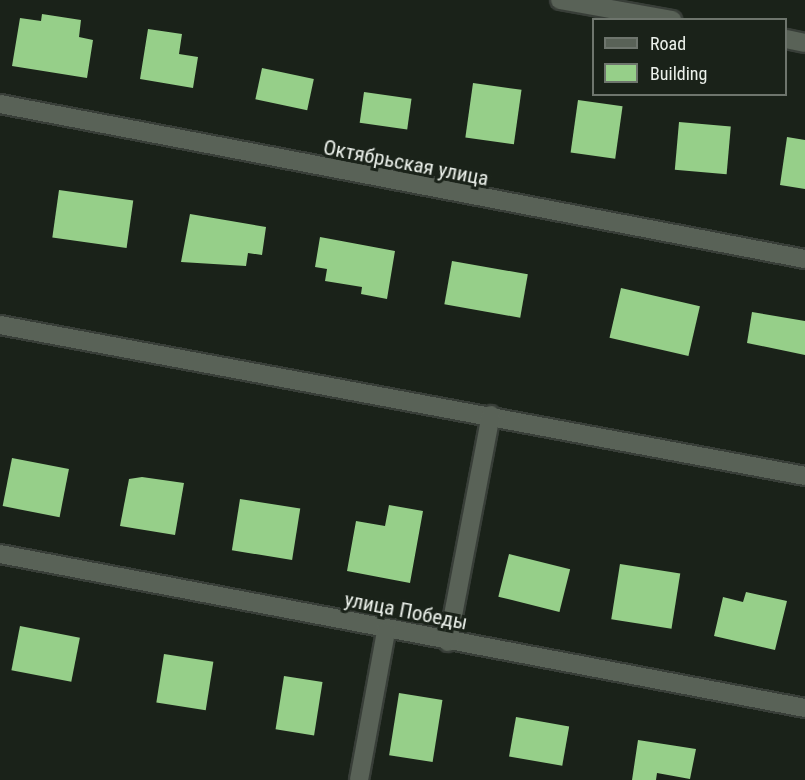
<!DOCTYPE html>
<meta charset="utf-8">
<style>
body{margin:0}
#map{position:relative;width:805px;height:780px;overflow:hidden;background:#1a2219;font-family:"Roboto Condensed",sans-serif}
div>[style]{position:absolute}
.building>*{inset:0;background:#96cf89;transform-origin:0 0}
.roads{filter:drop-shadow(2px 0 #383e38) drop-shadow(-2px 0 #383e38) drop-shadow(0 2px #383e38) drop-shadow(0 -2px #383e38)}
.minor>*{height:18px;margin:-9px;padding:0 9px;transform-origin:9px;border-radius:9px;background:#596257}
span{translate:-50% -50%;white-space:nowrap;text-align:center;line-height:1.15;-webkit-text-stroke:6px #1a2219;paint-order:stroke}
.street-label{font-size:21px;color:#ecf1eb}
.legend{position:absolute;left:592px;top:18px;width:195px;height:78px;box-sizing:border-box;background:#1a2219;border:2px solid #6e756d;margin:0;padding:8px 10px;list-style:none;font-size:18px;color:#ecf1eb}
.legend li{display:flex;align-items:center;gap:12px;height:30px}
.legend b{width:30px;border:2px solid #6e756d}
</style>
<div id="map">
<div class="building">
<div style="clip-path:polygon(42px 14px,81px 20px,79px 37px,93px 40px,87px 78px,12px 66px,20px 18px,41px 21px)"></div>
<div style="clip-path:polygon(148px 29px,182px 34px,179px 54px,198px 57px,193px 88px,140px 79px)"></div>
<div style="left:262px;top:68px;width:53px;height:32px;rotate:12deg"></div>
<div style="left:473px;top:83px;width:49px;height:55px;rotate:8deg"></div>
<div style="left:364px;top:92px;width:48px;height:31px;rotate:8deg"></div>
<div style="left:578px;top:100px;width:45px;height:53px;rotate:8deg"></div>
<div style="left:679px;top:122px;width:52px;height:48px;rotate:5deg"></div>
<div style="clip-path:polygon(787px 137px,805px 140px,805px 189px,780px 185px)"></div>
<div style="left:59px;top:190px;width:75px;height:48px;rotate:8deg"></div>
<div style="clip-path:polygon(190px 214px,266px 227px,262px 255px,248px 253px,246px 266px,181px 262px)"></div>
<div style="clip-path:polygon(320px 237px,395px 251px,387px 299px,361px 294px,362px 287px,325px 281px,327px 269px,315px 267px)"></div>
<div style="left:452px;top:261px;width:77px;height:44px;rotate:10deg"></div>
<div style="left:621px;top:288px;width:81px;height:51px;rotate:13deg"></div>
<div style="clip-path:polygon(752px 312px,805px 321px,805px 355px,747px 343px)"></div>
<div style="left:12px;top:458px;width:58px;height:49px;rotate:11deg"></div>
<div style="clip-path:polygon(142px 477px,184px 483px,175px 535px,120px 526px,129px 479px)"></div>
<div style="left:240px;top:499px;width:61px;height:52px;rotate:9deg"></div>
<div style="clip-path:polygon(389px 505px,423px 511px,410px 583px,347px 571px,356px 521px,385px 526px)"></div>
<div style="left:509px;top:554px;width:63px;height:44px;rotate:14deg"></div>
<div style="left:620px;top:564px;width:61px;height:56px;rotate:9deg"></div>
<div style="clip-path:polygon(746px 592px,787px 601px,775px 650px,714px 636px,723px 597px,743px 602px)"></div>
<div style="left:20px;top:626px;width:61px;height:45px;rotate:11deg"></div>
<div style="left:164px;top:654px;width:50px;height:49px;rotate:9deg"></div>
<div style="left:284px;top:676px;width:39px;height:54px;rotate:9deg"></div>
<div style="left:399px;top:693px;width:44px;height:63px;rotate:9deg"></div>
<div style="left:516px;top:717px;width:54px;height:40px;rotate:10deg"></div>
<div style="clip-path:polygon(638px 740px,696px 749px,690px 779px,657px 773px,656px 780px,632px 780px)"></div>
</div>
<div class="roads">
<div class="minor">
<div style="left:560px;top:0;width:114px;rotate:10.1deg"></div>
<div style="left:786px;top:39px;width:19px;rotate:12deg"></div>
<div style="left:0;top:104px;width:820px;rotate:10.9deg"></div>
<div style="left:0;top:325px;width:819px;rotate:10.62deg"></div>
<div style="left:0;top:554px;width:820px;rotate:10.83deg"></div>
<div style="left:448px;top:642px;width:231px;rotate:-79.3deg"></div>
<div style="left:359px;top:780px;width:151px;rotate:-79.7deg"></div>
</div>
</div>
<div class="street-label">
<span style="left:406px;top:163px;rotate:11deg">Октябрьская улица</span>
<span style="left:406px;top:611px;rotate:11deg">улица Победы</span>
</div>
<ul class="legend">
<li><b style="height:8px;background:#596257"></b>Road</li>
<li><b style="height:16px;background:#96cf89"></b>Building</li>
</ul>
</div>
